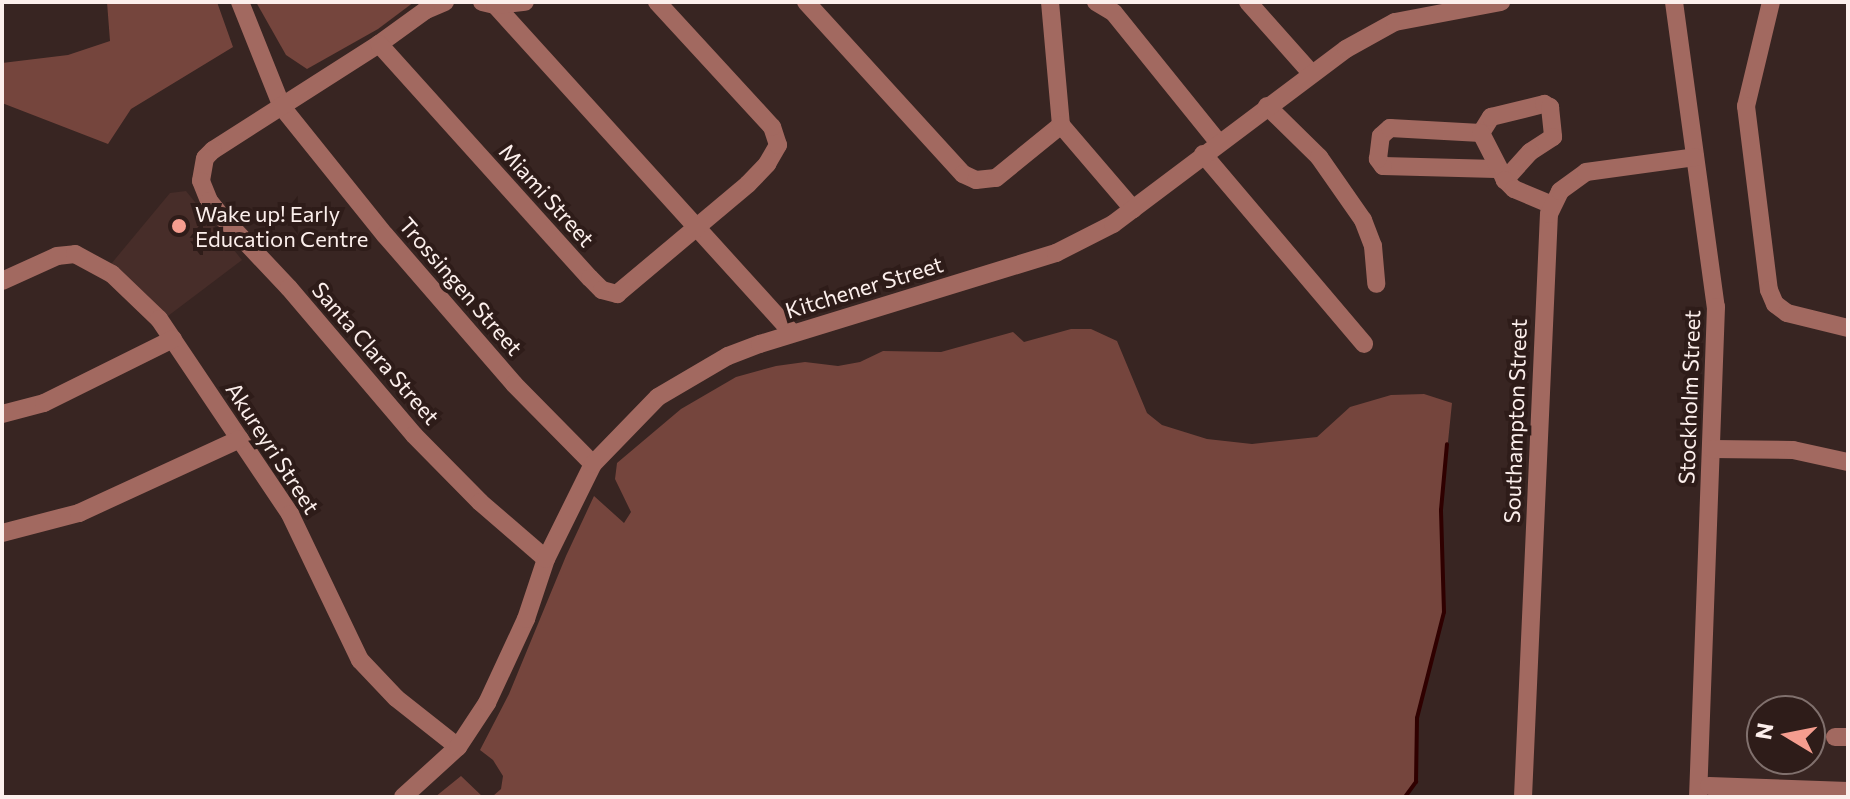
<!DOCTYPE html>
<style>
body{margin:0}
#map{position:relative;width:1850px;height:799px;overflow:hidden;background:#382522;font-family:Commissioner,sans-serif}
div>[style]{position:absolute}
.built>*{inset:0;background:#472d29}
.green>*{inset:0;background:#75453d}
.stream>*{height:4px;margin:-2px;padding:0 2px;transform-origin:2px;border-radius:2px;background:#2f0000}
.minor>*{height:18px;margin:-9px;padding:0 9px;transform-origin:9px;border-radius:9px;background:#a26960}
.dots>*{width:22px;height:22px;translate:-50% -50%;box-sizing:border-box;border:4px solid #2e1c19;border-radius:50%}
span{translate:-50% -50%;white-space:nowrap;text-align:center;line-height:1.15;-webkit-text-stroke:8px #2e1c19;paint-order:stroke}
.street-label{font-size:22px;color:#fcefec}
.poi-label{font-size:22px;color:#fcefec}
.left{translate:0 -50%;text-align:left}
.frame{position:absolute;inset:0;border:4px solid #fcefec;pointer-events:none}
.north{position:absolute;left:1746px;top:695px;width:80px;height:80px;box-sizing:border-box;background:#2e1c19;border:2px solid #80706d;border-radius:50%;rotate:280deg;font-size:22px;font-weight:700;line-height:32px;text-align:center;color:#fcefec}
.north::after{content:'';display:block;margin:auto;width:28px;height:36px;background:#f59d8f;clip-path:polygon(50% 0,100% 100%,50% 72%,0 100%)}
</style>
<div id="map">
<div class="built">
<div style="clip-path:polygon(186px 191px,242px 260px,164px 319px,111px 264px,170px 193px)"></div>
</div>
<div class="green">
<div style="clip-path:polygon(107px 2px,217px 2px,233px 47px,131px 109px,108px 144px,2px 103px,2px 63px,68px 55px,110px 41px)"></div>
<div style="clip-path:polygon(256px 2px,414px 2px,378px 29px,307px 69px,286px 55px)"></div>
<div style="clip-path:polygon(1071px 329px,1091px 329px,1117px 341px,1147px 413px,1162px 425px,1207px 439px,1252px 444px,1317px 437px,1350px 407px,1391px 395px,1424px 394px,1452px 403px,1441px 510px,1444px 612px,1417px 718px,1416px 782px,1405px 797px,435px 797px,461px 776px,483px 797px,493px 796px,501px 789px,503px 776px,493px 760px,480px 750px,509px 694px,566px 556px,594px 496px,624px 523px,631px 512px,615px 479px,617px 463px,681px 409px,736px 377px,776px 366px,805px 362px,838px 366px,860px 362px,883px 351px,941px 352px,1013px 332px,1024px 342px)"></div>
</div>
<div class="stream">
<div style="left:1405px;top:797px;width:19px;rotate:-54deg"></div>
<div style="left:1416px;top:782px;width:64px;rotate:-89.1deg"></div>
<div style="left:1417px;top:718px;width:109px;rotate:-75.7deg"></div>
<div style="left:1444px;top:612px;width:102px;rotate:-91.7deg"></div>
<div style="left:1441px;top:510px;width:66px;rotate:-84.8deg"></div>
</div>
<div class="minor">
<div style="left:240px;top:2px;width:113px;rotate:68.2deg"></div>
<div style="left:282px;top:107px;width:164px;rotate:51.2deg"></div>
<div style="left:385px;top:235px;width:197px;rotate:49.1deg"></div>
<div style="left:514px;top:384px;width:112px;rotate:45.4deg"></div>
<div style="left:445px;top:2px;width:21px;rotate:157deg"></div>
<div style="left:426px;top:10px;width:58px;rotate:144.1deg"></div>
<div style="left:379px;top:44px;width:197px;rotate:147.4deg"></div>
<div style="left:213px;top:150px;width:11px;rotate:135deg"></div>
<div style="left:205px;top:158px;width:23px;rotate:100deg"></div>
<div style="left:201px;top:181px;width:22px;rotate:68deg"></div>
<div style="left:209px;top:201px;width:22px;rotate:51deg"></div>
<div style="left:223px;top:218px;width:96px;rotate:46.7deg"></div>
<div style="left:289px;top:288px;width:193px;rotate:49.6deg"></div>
<div style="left:414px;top:435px;width:94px;rotate:45.4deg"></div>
<div style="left:480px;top:502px;width:87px;rotate:40.8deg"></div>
<div style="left:482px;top:2px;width:13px;rotate:13deg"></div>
<div style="left:495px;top:5px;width:442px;rotate:47.8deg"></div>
<div style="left:806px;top:2px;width:233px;rotate:47.6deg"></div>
<div style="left:963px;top:174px;width:14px;rotate:25deg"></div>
<div style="left:976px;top:180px;width:20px;rotate:-6deg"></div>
<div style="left:996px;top:178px;width:84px;rotate:-39.2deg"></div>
<div style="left:1050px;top:2px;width:123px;rotate:84.9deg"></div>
<div style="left:1061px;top:125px;width:111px;rotate:49.4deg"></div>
<div style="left:1096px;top:2px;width:21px;rotate:31deg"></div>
<div style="left:1114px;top:13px;width:166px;rotate:51.1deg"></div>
<div style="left:1248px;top:2px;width:95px;rotate:48.4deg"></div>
<div style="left:1674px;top:2px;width:308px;rotate:82.2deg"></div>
<div style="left:1716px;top:307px;width:490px;rotate:92.1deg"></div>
<div style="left:1771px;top:2px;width:107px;rotate:103.5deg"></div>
<div style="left:1746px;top:106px;width:185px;rotate:82.9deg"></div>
<div style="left:1769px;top:290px;width:15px;rotate:67deg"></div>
<div style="left:1775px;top:304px;width:15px;rotate:37deg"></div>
<div style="left:1787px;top:313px;width:63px;rotate:13.8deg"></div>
<div style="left:495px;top:5px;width:30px;rotate:-6deg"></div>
<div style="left:379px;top:44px;width:315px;rotate:48deg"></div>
<div style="left:590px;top:278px;width:17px;rotate:45deg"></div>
<div style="left:602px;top:290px;width:16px;rotate:15deg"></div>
<div style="left:617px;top:294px;width:171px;rotate:-40deg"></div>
<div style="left:748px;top:184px;width:28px;rotate:-46deg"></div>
<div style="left:767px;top:164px;width:22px;rotate:-60deg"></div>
<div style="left:778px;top:145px;width:19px;rotate:-108deg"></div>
<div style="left:772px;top:127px;width:170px;rotate:-132.6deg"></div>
<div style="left:1267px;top:106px;width:73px;rotate:44.4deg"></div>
<div style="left:1319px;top:157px;width:77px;rotate:55.1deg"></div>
<div style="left:1363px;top:220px;width:28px;rotate:69deg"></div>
<div style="left:1373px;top:246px;width:38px;rotate:85deg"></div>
<div style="left:1481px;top:133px;width:19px;rotate:-58deg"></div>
<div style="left:1491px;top:117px;width:55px;rotate:-13.8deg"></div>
<div style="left:1544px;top:104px;width:7px;rotate:27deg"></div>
<div style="left:1550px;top:107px;width:30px;rotate:84deg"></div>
<div style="left:1553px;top:137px;width:27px;rotate:147deg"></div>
<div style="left:1530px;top:152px;width:38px;rotate:132deg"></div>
<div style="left:1203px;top:154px;width:249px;rotate:49.7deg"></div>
<div style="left:1496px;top:169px;width:113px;rotate:-178.5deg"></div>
<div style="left:1383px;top:166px;width:9px;rotate:-126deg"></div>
<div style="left:1378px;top:159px;width:23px;rotate:-83deg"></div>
<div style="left:1381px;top:136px;width:12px;rotate:-42deg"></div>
<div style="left:1390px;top:128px;width:91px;rotate:3.1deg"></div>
<div style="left:1481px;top:133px;width:53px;rotate:62.9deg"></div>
<div style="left:1505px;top:180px;width:13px;rotate:45deg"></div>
<div style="left:1514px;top:189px;width:41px;rotate:22.8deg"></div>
<div style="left:2px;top:281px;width:60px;rotate:-24.4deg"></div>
<div style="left:57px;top:256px;width:18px;rotate:-6deg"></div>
<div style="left:75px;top:254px;width:42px;rotate:28.4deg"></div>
<div style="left:112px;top:274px;width:65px;rotate:43.8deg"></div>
<div style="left:159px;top:319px;width:235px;rotate:56.1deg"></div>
<div style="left:290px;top:514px;width:162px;rotate:64.4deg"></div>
<div style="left:360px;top:660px;width:52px;rotate:46.5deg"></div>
<div style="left:396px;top:698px;width:79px;rotate:38.3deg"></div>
<div style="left:2px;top:414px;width:43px;rotate:-14.7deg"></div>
<div style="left:44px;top:403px;width:144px;rotate:-26.4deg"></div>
<div style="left:1712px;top:449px;width:81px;rotate:0.7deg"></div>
<div style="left:1793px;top:450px;width:56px;rotate:12.3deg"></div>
<div style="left:2px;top:533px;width:80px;rotate:-14.6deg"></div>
<div style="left:79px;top:513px;width:177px;rotate:-24.7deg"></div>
<div style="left:1835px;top:737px;width:13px"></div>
<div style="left:1709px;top:786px;width:139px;rotate:2.1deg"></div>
<div style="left:403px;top:797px;width:74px;rotate:-42.3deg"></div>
<div style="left:458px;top:747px;width:53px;rotate:-56.6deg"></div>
<div style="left:487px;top:703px;width:93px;rotate:-65.1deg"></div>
<div style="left:526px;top:619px;width:63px;rotate:-71.6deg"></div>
<div style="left:546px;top:559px;width:106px;rotate:-63.7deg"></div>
<div style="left:593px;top:464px;width:93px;rotate:-45.9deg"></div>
<div style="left:658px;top:397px;width:81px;rotate:-30.4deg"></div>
<div style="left:728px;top:356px;width:34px;rotate:-21deg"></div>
<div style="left:760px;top:344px;width:310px;rotate:-17.1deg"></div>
<div style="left:1056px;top:253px;width:64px;rotate:-27deg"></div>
<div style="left:1113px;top:224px;width:291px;rotate:-36.9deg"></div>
<div style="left:1346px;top:49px;width:56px;rotate:-28.9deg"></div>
<div style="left:1395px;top:22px;width:108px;rotate:-10.7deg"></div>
<div style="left:1523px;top:797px;width:584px;rotate:-87.45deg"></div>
<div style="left:1549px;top:214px;width:25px;rotate:-64deg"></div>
<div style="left:1560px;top:191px;width:32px;rotate:-36deg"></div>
<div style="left:1586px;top:172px;width:110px;rotate:-7.8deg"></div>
</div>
<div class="dots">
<div style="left:179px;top:226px;background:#f59d8f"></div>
</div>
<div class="street-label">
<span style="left:547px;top:195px;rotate:48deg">Miami Street</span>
<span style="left:461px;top:286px;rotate:49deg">Trossingen Street</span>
<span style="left:864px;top:287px;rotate:-17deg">Kitchener Street</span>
<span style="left:376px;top:353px;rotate:49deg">Santa Clara Street</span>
<span style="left:1689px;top:397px;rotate:-88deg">Stockholm Street</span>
<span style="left:1515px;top:421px;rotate:-88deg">Southampton Street</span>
<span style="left:273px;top:448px;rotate:57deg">Akureyri Street</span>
</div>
<div class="poi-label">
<span class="left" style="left:195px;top:226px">Wake up! Early<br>Education Centre</span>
</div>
<div class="frame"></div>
<div class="north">N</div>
</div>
